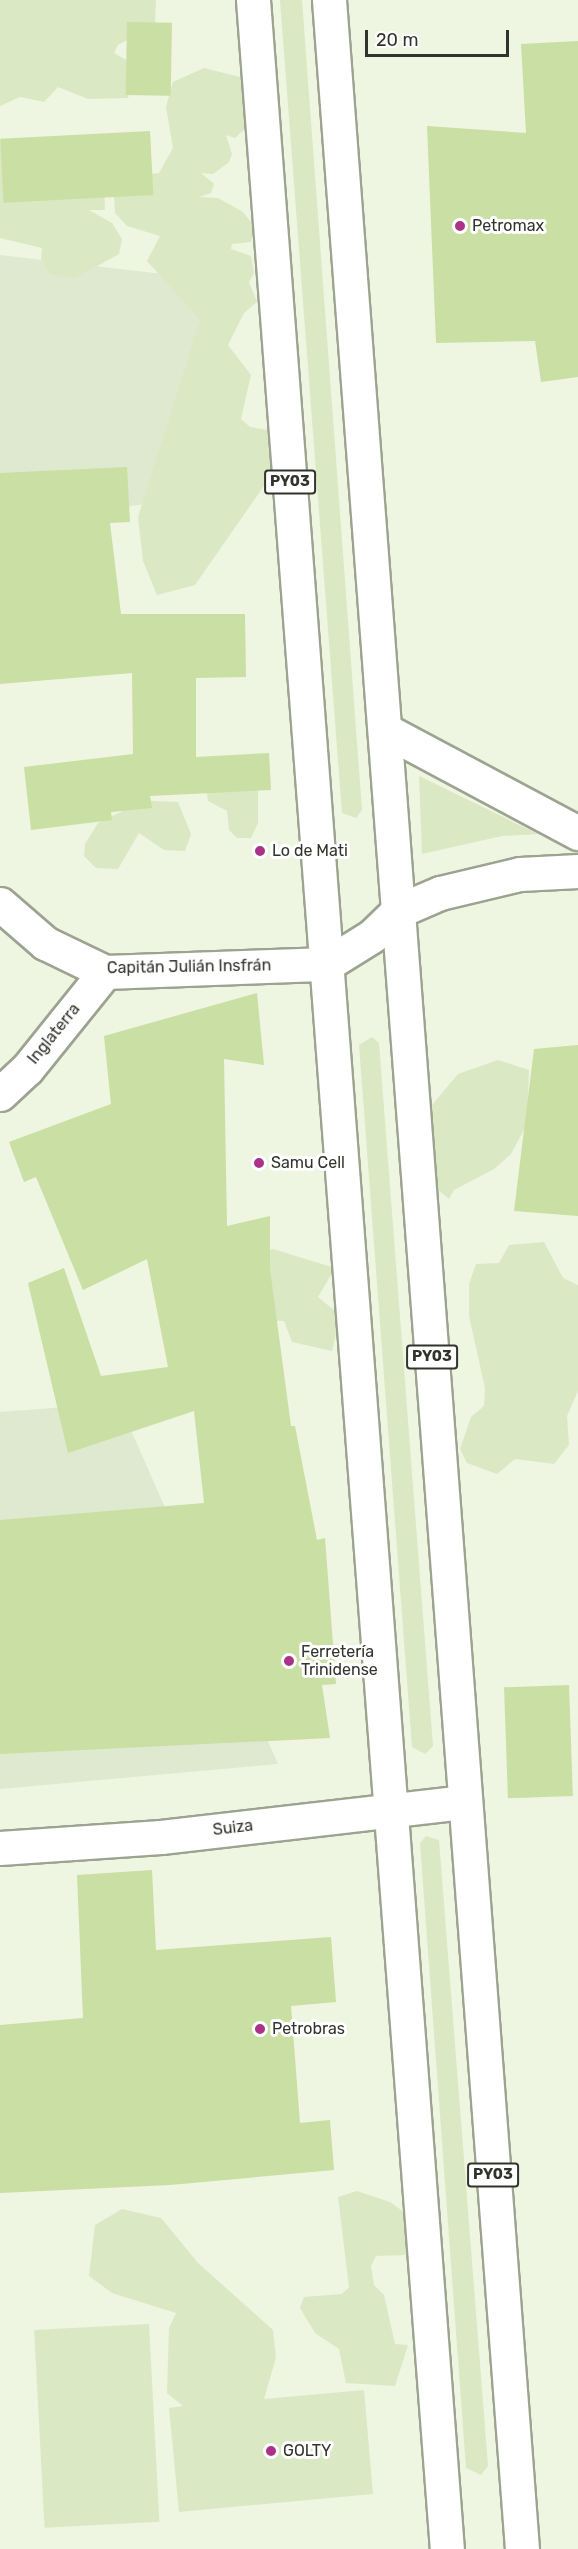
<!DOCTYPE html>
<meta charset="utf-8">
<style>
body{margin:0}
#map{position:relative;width:578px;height:2549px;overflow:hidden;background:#eef5e1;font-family:Rubik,sans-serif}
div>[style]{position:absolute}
.built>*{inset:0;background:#dfe9d0}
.green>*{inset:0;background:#dbe8c4;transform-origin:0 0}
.building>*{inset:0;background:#cadfa3;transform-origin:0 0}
.roads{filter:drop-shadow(2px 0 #9da391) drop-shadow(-2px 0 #9da391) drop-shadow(0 2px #9da391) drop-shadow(0 -2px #9da391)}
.street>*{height:33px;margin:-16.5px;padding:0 16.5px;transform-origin:16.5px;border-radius:16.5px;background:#fff}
.secondary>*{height:33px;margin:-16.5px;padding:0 16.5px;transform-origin:16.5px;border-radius:16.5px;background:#fff}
.highway>*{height:33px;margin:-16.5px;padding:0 16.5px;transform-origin:16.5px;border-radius:16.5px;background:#fff}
.dots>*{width:16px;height:16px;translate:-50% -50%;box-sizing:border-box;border:3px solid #fff;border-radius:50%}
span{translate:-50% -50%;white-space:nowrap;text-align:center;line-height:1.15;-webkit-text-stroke:6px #fff;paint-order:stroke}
.shield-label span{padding:2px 4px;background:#fff;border:2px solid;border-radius:4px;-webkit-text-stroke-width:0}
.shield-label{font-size:15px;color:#31342c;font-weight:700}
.poi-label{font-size:16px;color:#31342c}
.left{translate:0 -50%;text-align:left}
.street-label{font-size:16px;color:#31342c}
.scale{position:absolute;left:365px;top:30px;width:144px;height:27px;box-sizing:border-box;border:3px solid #31342c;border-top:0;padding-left:8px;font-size:18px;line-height:21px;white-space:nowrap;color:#31342c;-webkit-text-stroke:4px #fff;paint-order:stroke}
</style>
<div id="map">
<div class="built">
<div style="clip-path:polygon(0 255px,206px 279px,195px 498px,0 522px)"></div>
<div style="clip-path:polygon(119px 1403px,278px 1764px,0 1789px,0 1412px)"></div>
</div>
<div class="green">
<div style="clip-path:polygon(0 0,156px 0,155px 25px,118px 45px,114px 53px,137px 66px,128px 98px,88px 99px,58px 87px,44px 102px,20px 97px,0 106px)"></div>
<div style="clip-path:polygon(280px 0,302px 0,362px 810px,356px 818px,342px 813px)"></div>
<div style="clip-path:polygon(204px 68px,248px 79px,257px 117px,235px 138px,226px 135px,232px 154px,229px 162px,213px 174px,201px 173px,214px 184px,211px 193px,199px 197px,218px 198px,243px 212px,255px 227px,251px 242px,232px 244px,231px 249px,251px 256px,254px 273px,249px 282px,257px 302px,244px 313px,228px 345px,251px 375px,241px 419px,250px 427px,268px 430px,273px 459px,266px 483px,195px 585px,157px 595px,143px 561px,138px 517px,200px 320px,147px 261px,160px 236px,127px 226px,115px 213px,114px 197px,125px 177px,159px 173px,173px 148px,166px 107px,173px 82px)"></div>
<div style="clip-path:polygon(0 142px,104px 187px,105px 210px,89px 210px,112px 223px,122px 239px,119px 254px,74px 279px,50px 274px,41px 259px,42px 248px,0 238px)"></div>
<div style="clip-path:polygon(419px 776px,538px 834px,502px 836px,422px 854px)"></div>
<div style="clip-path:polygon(258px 777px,258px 823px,251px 838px,237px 838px,229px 830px,227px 811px,208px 801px,207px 793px)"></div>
<div style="clip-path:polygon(133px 800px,178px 802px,191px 834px,185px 851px,164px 850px,139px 833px,118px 869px,96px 868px,84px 856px,85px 844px,98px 823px,125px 810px)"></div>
<div style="clip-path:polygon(372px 1037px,379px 1043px,433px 1746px,425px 1754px,412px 1747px,359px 1045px)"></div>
<div style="clip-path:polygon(498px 1060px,529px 1070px,527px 1124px,511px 1154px,494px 1169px,454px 1190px,449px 1199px,437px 1189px,431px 1168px,432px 1105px,458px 1074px)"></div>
<div style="clip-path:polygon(544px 1242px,563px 1278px,578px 1285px,578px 1391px,567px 1416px,569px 1445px,554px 1464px,515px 1459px,497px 1474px,467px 1463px,460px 1449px,471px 1417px,484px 1406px,485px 1388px,469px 1316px,469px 1284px,476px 1264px,499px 1263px,509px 1245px)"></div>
<div style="clip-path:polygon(273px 1249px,335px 1268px,318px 1297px,340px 1315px,332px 1351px,292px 1342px,284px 1321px,259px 1320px,235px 1261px)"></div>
<div style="clip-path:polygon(426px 1836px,439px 1840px,488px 2466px,481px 2475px,466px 2468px,420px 1843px)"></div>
<div style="clip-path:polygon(357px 2191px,390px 2202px,415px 2220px,411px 2249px,404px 2255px,376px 2256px,371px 2266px,374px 2285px,384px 2295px,395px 2344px,408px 2345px,395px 2386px,346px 2383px,339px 2349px,315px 2333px,300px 2308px,304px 2297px,342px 2294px,349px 2287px,338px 2197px)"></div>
<div style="clip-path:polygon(122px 2209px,161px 2218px,198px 2263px,273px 2330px,276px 2358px,264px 2399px,364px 2390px,373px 2494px,179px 2512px,169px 2408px,183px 2406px,167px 2393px,169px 2328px,176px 2313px,112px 2293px,89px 2276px,95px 2225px)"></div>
<div style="left:149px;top:2324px;width:198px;height:115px;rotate:87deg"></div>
</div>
<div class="building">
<div style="left:127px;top:22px;width:45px;height:73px;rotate:1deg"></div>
<div style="clip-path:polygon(578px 41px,578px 377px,541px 382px,535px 341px,436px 343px,427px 126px,526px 133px,521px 44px)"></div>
<div style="left:150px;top:131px;width:64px;height:150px;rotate:87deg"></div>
<div style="clip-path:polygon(127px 467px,130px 522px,110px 523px,121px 614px,245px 614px,246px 677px,196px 678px,196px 757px,269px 753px,271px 790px,150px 796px,152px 808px,111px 812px,112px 820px,31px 830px,24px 767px,133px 754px,132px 673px,0 684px,0 473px)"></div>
<div style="clip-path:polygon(257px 993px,264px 1065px,224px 1059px,227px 1226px,270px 1216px,270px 1269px,291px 1426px,295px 1426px,317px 1540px,325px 1538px,336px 1684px,322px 1685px,330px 1738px,0 1754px,0 1520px,204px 1503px,194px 1411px,68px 1453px,28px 1283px,64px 1268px,101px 1376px,168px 1367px,147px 1259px,83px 1290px,36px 1177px,24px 1182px,9px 1142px,111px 1104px,104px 1036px)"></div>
<div style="clip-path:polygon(578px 1045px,578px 1216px,514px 1211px,534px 1049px)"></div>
<div style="left:569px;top:1685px;width:111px;height:65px;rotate:88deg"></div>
<div style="clip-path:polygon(152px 1870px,156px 1950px,331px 1937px,336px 2002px,291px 2006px,300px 2123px,330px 2120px,334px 2170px,170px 2185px,0 2193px,0 2025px,83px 2018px,77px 1875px)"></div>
</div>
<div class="roads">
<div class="street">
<div style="left:0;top:904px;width:60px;rotate:40.9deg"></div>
<div style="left:45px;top:943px;width:67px;rotate:25.8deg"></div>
<div style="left:105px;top:972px;width:222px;rotate:-2.1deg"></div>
<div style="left:0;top:1094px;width:37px;rotate:-43deg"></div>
<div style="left:27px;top:1069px;width:124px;rotate:-51.2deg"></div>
<div style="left:0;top:1848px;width:161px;rotate:-3.9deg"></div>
<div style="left:161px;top:1837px;width:306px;rotate:-6.6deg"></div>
</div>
<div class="secondary">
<div style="left:327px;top:964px;width:53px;rotate:-31.9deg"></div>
<div style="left:372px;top:936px;width:36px;rotate:-44deg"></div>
<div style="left:398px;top:911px;width:46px;rotate:-23.2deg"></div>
<div style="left:440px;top:893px;width:82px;rotate:-13.4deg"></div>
<div style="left:520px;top:874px;width:58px;rotate:-3deg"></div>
</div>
<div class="highway">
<div style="left:253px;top:0;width:2556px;rotate:85.65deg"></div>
<div style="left:329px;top:0;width:2556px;rotate:85.67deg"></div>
<div style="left:385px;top:730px;width:219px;rotate:28.1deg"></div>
</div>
</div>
<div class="dots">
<div style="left:460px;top:226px;background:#aa3288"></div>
<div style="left:260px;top:851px;background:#aa3288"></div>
<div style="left:259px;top:1163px;background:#aa3288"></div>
<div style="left:289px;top:1661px;background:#aa3288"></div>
<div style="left:260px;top:2029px;background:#aa3288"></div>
<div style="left:271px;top:2451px;background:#aa3288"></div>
</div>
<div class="shield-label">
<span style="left:290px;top:482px">PY03</span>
<span style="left:432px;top:1357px">PY03</span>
<span style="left:493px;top:2175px">PY03</span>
</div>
<div class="poi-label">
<span class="left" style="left:472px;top:226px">Petromax</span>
<span class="left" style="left:272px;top:851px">Lo de Mati</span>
<span class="left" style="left:271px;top:1163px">Samu Cell</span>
<span class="left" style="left:301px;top:1661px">Ferretería<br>Trinidense</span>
<span class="left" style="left:272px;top:2029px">Petrobras</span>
<span class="left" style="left:283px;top:2451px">GOLTY</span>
</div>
<div class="street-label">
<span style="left:189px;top:967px;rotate:-1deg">Capitán Julián Insfrán</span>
<span style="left:54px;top:1034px;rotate:-51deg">Inglaterra</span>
<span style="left:233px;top:1828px;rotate:-7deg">Suiza</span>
</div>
<div class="scale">20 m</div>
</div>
